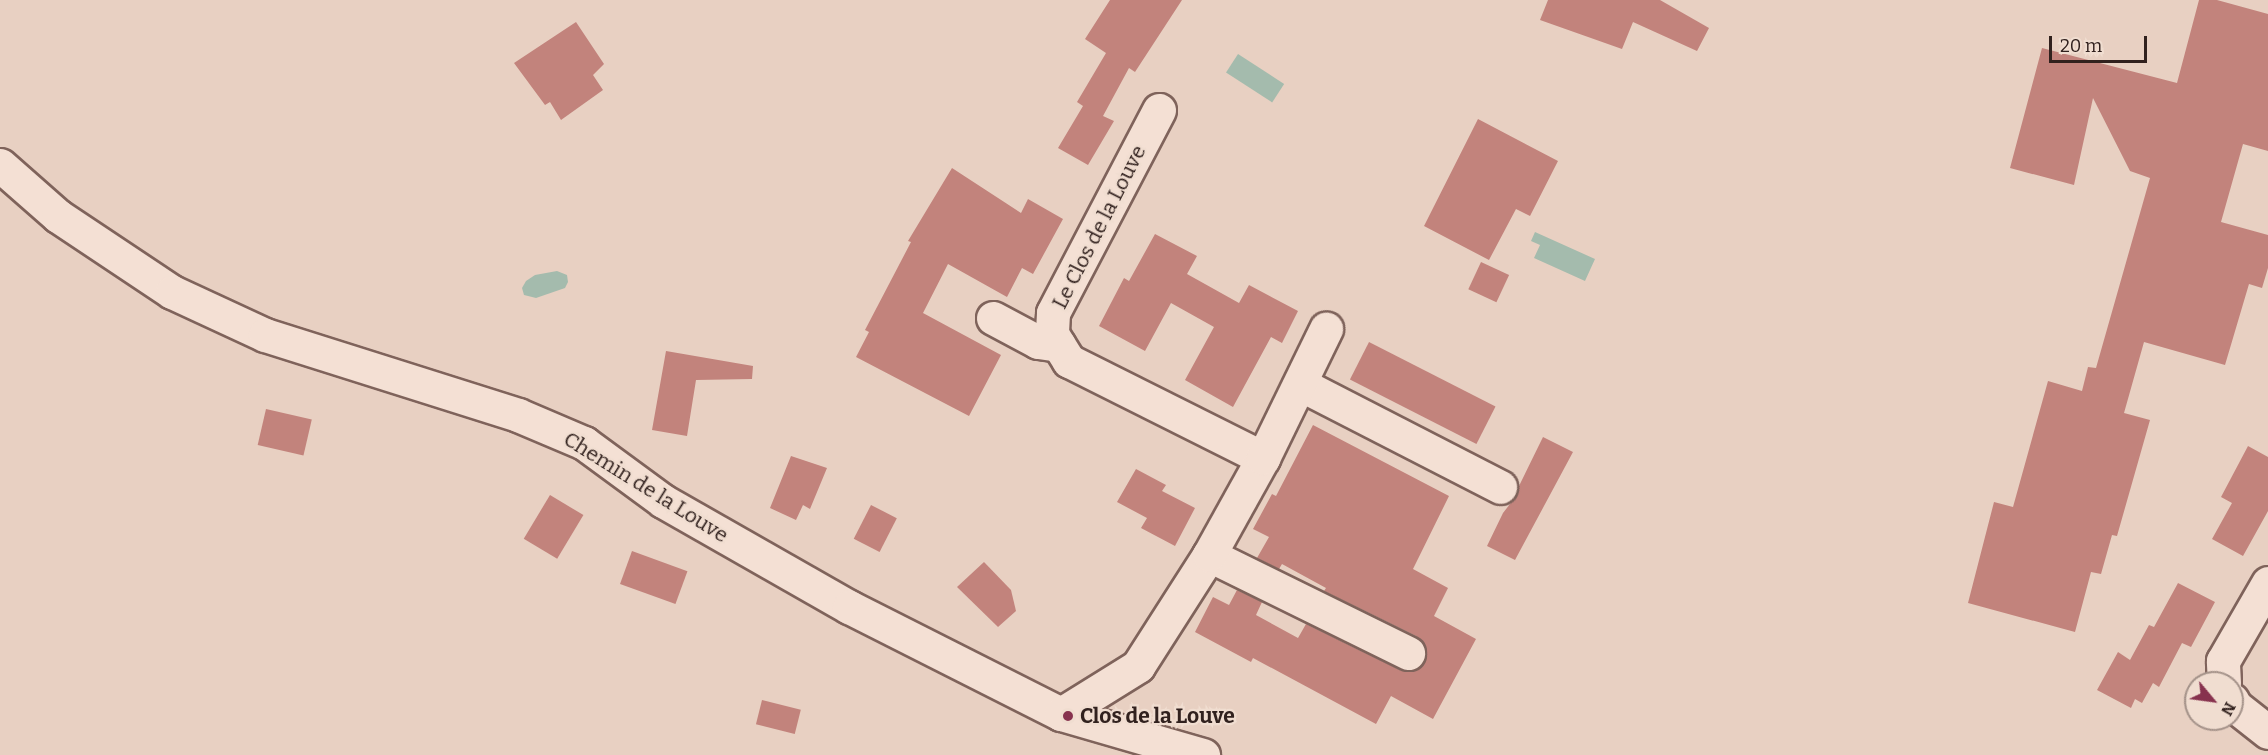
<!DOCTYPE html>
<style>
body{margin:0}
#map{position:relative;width:2268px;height:755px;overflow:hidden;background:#e8d0c2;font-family:Bitter,serif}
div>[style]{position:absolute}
.water>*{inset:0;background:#a4bbad;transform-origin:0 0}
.building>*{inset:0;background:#c2837c;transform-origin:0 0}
.roads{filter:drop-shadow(2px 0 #7f635b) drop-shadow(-2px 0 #7f635b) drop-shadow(0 2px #7f635b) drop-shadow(0 -2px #7f635b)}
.minor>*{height:33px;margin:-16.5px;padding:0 16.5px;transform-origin:16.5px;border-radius:16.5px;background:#f4e0d4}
.dots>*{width:16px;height:16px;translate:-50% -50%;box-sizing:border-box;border:3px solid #f0ddd0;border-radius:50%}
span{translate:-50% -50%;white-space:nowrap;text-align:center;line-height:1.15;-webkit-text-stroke:4.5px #f0ddd0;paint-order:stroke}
.street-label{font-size:21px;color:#31211e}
.poi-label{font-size:21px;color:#31211e;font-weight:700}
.left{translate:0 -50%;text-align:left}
.north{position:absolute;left:2184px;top:671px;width:60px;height:60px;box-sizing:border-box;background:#f0ddd0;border:2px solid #a49289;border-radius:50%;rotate:119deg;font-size:16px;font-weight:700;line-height:24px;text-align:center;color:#31211e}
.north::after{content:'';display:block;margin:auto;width:21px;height:27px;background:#87324e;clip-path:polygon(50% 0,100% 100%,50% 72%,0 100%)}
.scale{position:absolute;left:2049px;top:36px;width:98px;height:27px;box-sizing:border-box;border:3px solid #31211e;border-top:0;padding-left:8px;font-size:18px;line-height:21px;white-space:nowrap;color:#31211e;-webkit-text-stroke:4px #f0ddd0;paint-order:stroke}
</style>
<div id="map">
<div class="water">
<div style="left:1238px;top:54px;width:55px;height:22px;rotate:33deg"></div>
<div style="clip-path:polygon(1535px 232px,1595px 259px,1585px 281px,1534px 258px,1540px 245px,1531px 241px)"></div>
<div style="clip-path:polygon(557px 271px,567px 275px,568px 282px,565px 288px,536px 298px,524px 295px,522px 288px,526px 281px,535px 275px)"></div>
</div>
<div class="building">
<div style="clip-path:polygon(1110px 0,1182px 0,1135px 72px,1129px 68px,1103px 116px,1114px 121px,1088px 165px,1058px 148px,1083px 106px,1077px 102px,1106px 53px,1085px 39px)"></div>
<div style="clip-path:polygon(1548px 0,1660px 0,1709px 28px,1697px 51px,1633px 22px,1622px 49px,1540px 20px)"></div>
<div style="clip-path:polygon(2199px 0,2217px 0,2268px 14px,2268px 151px,2243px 144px,2221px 222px,2268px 235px,2268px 268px,2262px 288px,2249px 284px,2225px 365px,2144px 342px,2124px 413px,2150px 420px,2117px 536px,2112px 535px,2101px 574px,2091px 572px,2075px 632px,1968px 603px,1994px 502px,2013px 507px,2048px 381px,2082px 391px,2088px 367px,2096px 368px,2150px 178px,2130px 171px,2093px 98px,2074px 185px,2010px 168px,2042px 48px,2177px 83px)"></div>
<div style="clip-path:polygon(576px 22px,604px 64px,593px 75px,603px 90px,561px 120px,550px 102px,545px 105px,514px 63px)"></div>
<div style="clip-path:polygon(1478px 119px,1558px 161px,1530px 216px,1516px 209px,1489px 260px,1424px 226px)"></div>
<div style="clip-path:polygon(952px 168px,1021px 213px,1028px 199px,1063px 219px,1033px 274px,1022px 268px,1007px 297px,948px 264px,923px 313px,1001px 355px,969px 416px,856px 357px,869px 332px,865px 330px,911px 242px,908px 241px)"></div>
<div style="clip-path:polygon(1155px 234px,1197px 256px,1187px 274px,1239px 303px,1249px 285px,1298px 311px,1282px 343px,1271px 337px,1233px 407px,1185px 380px,1214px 327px,1171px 303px,1145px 351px,1099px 326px,1124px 278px,1129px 281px)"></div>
<div style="left:1481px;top:262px;width:31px;height:30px;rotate:25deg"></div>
<div style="left:1369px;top:342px;width:142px;height:42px;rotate:27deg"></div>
<div style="clip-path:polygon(666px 351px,753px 366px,752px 379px,696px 380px,687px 436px,652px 430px)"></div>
<div style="left:266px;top:409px;width:47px;height:37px;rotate:13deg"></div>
<div style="clip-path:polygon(1313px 425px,1449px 496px,1413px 569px,1448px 588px,1434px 616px,1476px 639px,1433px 719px,1391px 696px,1376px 724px,1253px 658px,1251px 662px,1195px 632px,1213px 597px,1229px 605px,1237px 590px,1262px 602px,1256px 615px,1298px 638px,1306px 624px,1400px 670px,1410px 672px,1418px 669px,1424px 662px,1427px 651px,1423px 642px,1416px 636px,1324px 591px,1326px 588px,1282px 564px,1279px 569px,1257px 558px,1269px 537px,1253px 529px,1272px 494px,1276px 496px)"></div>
<div style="clip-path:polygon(1543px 437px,1573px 452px,1515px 560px,1487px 546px,1503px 513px,1517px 495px,1519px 486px)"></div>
<div style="clip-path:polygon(2248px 446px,2268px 457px,2268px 511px,2243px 556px,2212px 539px,2232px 503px,2221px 497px)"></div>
<div style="clip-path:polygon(791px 456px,827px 468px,810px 509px,803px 505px,796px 520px,770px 508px)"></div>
<div style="clip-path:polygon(1136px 469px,1166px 485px,1162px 491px,1195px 508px,1175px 546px,1141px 528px,1147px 518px,1117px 502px)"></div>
<div style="left:550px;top:495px;width:39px;height:51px;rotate:31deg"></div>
<div style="left:871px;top:505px;width:29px;height:38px;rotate:27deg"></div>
<div style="left:632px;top:551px;width:59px;height:35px;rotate:20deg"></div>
<div style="clip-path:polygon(984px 562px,1011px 590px,1016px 611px,998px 627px,957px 587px)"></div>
<div style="clip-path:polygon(2178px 583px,2215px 602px,2191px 647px,2182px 643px,2159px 687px,2153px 683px,2142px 703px,2135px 699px,2131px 708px,2097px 690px,2118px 652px,2130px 660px,2149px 625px,2154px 627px)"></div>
<div style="left:762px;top:700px;width:40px;height:25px;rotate:14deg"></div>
</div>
<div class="roads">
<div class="minor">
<div style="left:1159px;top:110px;width:229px;rotate:117.6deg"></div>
<div style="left:1053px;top:313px;width:21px;rotate:93deg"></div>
<div style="left:1052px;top:334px;width:32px;rotate:58deg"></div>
<div style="left:1069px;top:361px;width:217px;rotate:26.6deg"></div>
<div style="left:0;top:165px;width:77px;rotate:41.3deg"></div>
<div style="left:58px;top:216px;width:137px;rotate:33.7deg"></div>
<div style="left:172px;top:292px;width:102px;rotate:24.8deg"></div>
<div style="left:265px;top:335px;width:265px;rotate:17.5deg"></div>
<div style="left:518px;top:415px;width:72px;rotate:23deg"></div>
<div style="left:584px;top:443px;width:98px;rotate:36.3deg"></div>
<div style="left:663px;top:501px;width:214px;rotate:29.7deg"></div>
<div style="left:849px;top:607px;width:237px;rotate:26.8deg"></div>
<div style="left:1061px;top:714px;width:148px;rotate:16.1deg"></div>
<div style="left:993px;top:318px;width:51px;rotate:28.1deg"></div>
<div style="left:1038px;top:342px;width:21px;rotate:8deg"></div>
<div style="left:1300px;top:384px;width:225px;rotate:27.2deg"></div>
<div style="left:1209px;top:555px;width:222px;rotate:26.2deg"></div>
<div style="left:2224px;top:683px;width:22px;rotate:-93deg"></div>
<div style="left:2223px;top:661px;width:90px;rotate:-60deg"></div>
<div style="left:2232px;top:700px;width:7px;rotate:63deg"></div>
<div style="left:2235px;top:706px;width:42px;rotate:38.2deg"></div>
<div style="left:1061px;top:714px;width:91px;rotate:-31.9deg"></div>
<div style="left:1138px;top:666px;width:132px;rotate:-57.4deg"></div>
<div style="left:1209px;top:555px;width:111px;rotate:-60.9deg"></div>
<div style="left:1263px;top:458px;width:144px;rotate:-64deg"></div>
</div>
</div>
<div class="dots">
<div style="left:1068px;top:716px;background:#87324e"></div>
</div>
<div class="street-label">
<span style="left:1099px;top:227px;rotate:-63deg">Le Clos de la Louve</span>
<span style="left:646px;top:487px;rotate:32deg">Chemin de la Louve</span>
</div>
<div class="poi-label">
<span class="left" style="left:1080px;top:716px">Clos de la Louve</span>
</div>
<div class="north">N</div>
<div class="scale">20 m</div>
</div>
